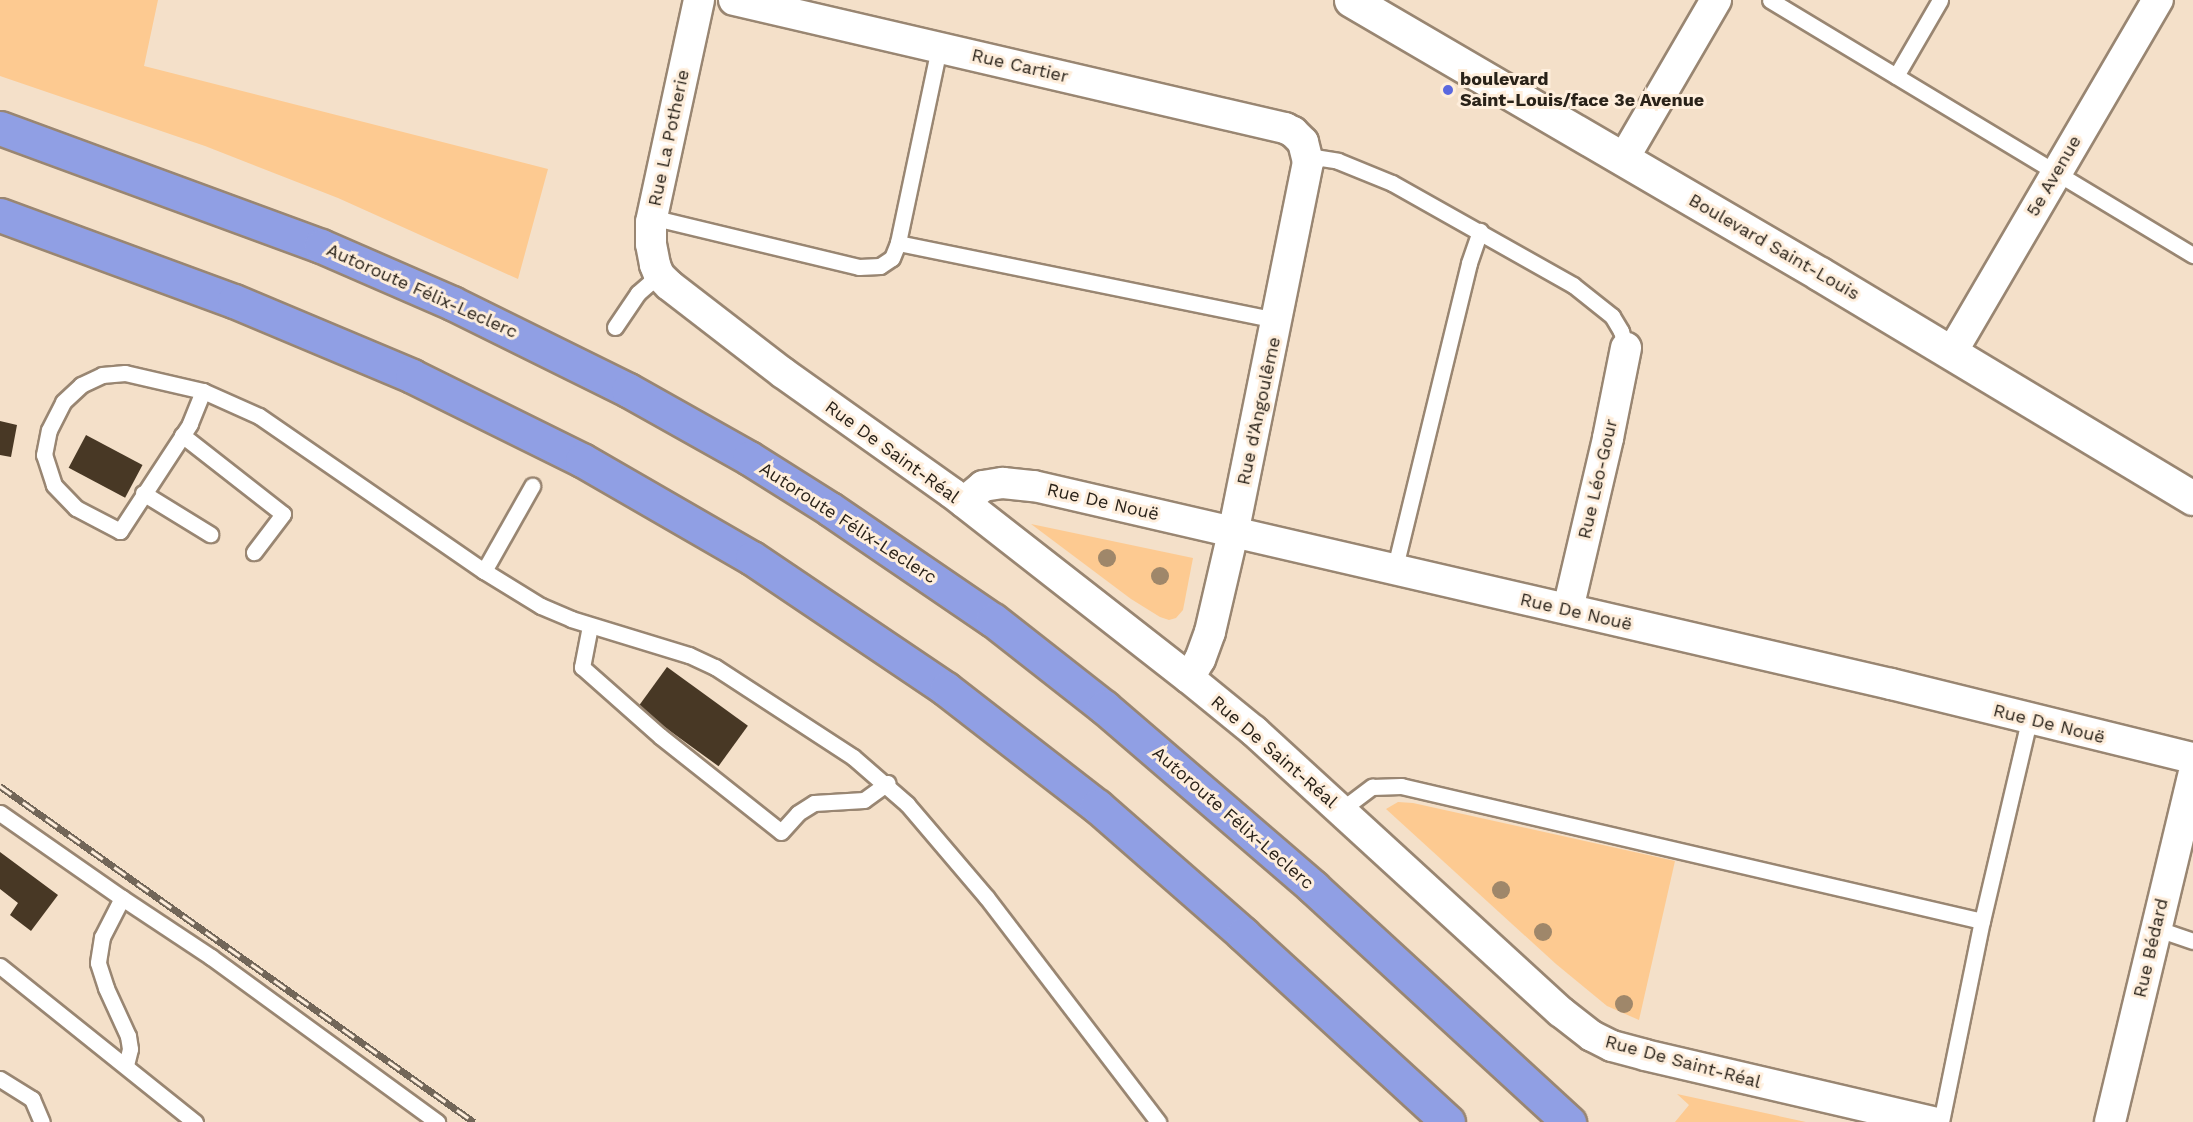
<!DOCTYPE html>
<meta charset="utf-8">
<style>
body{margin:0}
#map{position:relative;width:2193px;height:1122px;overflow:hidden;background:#f4e0c9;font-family:"Work Sans",sans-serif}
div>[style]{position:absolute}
.green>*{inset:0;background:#fdca91}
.building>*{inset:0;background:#483825;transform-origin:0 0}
.roads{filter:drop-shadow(2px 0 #998672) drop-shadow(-2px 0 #998672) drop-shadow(0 2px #998672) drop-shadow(0 -2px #998672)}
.lane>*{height:15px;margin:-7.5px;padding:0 7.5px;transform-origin:7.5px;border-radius:7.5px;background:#fff}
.street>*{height:30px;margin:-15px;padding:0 15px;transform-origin:15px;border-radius:15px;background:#fff}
.secondary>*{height:33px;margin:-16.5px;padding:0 16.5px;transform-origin:16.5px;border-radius:16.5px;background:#fff}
.highway>*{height:33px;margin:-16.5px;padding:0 16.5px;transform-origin:16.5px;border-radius:16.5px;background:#909fe4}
.rail>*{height:7px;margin-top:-3.5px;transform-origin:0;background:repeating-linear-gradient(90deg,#feeedc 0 14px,#726658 0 28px);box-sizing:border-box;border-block:2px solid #726658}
.trees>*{width:18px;height:18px;margin:-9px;border-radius:50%;background:#9f876a}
.dots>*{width:16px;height:16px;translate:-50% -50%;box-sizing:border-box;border:3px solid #feeedc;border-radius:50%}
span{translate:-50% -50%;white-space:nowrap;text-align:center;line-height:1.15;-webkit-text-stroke:6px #feeedc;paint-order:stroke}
.street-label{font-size:18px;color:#292219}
.poi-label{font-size:18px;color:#292219;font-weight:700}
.left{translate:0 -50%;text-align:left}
</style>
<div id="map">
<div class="green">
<div style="clip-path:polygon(0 0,158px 0,144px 66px,548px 169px,518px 279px,338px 198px,205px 146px,0 76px)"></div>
<div style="clip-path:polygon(1031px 524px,1193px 558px,1183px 610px,1176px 618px,1169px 620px,1160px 617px,1131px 599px)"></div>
<div style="clip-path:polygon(1398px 802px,1413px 803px,1675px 861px,1639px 1020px,1607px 1006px,1556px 964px,1386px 809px)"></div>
<div style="clip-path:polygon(1677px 1094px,1806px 1122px,1675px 1122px,1689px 1105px)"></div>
</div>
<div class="building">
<div style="clip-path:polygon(0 421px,17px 425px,11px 457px,0 455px)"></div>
<div style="left:86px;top:435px;width:64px;height:37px;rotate:28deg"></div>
<div style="left:667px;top:667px;width:100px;height:50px;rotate:36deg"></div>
<div style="clip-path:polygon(0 852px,58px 895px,31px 931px,10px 915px,18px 903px,0 889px)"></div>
</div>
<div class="roads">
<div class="lane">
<div style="left:1770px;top:0;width:494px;rotate:31.1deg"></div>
<div style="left:939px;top:48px;width:199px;rotate:101.9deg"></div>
<div style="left:898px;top:243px;width:388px;rotate:11.5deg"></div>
<div style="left:1896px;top:76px;width:88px;rotate:-59.9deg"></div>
<div style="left:1308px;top:156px;width:30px;rotate:9deg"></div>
<div style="left:1338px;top:161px;width:58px;rotate:22.2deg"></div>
<div style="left:1392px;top:183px;width:208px;rotate:29.4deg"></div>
<div style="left:1573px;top:285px;width:50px;rotate:38.5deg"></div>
<div style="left:1612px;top:316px;width:17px;rotate:59deg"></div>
<div style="left:1621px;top:331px;width:18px;rotate:74deg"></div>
<div style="left:651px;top:217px;width:214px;rotate:13.5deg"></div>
<div style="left:859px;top:267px;width:21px;rotate:-3deg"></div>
<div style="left:880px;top:266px;width:14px;rotate:-34deg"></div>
<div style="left:892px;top:258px;width:16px;rotate:-68deg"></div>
<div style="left:615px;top:327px;width:41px;rotate:-55.9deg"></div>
<div style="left:638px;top:293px;width:28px;rotate:-41deg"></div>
<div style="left:203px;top:391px;width:35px;rotate:112deg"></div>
<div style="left:190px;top:424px;width:128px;rotate:123.2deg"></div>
<div style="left:120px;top:531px;width:50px;rotate:-152.4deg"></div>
<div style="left:76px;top:508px;width:32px;rotate:-134deg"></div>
<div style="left:54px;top:485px;width:32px;rotate:-108deg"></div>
<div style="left:44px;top:455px;width:25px;rotate:-79deg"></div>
<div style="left:49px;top:430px;width:31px;rotate:-63deg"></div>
<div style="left:63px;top:402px;width:25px;rotate:-43deg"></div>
<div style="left:81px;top:385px;width:23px;rotate:-25deg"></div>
<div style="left:102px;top:375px;width:23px;rotate:-5deg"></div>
<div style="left:125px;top:373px;width:80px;rotate:13deg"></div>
<div style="left:203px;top:391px;width:61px;rotate:24.1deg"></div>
<div style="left:259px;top:416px;width:273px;rotate:34.6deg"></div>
<div style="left:484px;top:571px;width:67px;rotate:31.6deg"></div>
<div style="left:541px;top:606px;width:33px;rotate:23deg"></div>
<div style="left:571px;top:619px;width:123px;rotate:17deg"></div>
<div style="left:689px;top:655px;width:29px;rotate:25deg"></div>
<div style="left:715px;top:667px;width:165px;rotate:33.1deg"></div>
<div style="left:853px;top:757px;width:72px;rotate:41deg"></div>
<div style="left:907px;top:804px;width:123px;rotate:49.6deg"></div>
<div style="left:987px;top:898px;width:282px;rotate:52.6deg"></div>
<div style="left:182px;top:435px;width:128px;rotate:38deg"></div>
<div style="left:283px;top:514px;width:48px;rotate:127.3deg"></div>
<div style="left:143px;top:493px;width:79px;rotate:31.5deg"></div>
<div style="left:484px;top:571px;width:98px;rotate:-60.5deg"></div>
<div style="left:1394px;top:571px;width:317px;rotate:-76.3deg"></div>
<div style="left:1469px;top:263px;width:34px;rotate:-71deg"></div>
<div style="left:590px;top:626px;width:42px;rotate:101deg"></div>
<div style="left:582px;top:667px;width:104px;rotate:41.5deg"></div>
<div style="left:660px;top:736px;width:154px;rotate:38.4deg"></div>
<div style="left:781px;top:832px;width:25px;rotate:-48deg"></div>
<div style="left:798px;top:813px;width:19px;rotate:-32deg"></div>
<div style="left:814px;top:803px;width:50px;rotate:-3.4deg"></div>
<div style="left:864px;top:800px;width:29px;rotate:-36deg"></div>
<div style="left:1341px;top:810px;width:39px;rotate:-37deg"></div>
<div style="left:1372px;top:787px;width:29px;rotate:-2deg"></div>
<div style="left:1401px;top:786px;width:596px;rotate:13.08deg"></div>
<div style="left:0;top:813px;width:149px;rotate:34.9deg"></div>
<div style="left:122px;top:898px;width:44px;rotate:117.1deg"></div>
<div style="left:102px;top:937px;width:26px;rotate:99deg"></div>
<div style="left:98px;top:963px;width:26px;rotate:72deg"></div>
<div style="left:106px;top:988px;width:53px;rotate:65.4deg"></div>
<div style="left:128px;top:1036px;width:13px;rotate:81deg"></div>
<div style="left:130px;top:1049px;width:16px;rotate:104deg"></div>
<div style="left:122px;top:898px;width:107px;rotate:33.5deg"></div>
<div style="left:211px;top:957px;width:280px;rotate:36.1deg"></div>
<div style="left:2155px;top:928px;width:40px;rotate:18.9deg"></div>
<div style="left:0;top:966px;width:250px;rotate:38.7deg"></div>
<div style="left:0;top:1079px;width:38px;rotate:32deg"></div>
<div style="left:32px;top:1099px;width:25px;rotate:67deg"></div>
<div style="left:1941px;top:1122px;width:205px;rotate:-78.5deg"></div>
<div style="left:1982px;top:921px;width:206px;rotate:-76.8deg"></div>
</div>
<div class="street">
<div style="left:699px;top:0;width:227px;rotate:102.2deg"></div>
<div style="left:651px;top:222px;width:22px;rotate:90deg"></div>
<div style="left:651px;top:244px;width:21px;rotate:79deg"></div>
<div style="left:655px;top:265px;width:11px;rotate:68deg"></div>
<div style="left:659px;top:275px;width:14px;rotate:45deg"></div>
<div style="left:669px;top:285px;width:144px;rotate:37.7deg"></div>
<div style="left:783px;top:373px;width:207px;rotate:35.4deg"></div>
<div style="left:952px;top:493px;width:301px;rotate:38deg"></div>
<div style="left:1189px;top:678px;width:84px;rotate:39.2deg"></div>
<div style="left:1254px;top:731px;width:416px;rotate:42.5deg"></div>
<div style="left:1561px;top:1012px;width:39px;rotate:38deg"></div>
<div style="left:1592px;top:1036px;width:22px;rotate:27deg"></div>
<div style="left:1612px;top:1046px;width:34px;rotate:15deg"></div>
<div style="left:1645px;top:1055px;width:296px;rotate:13.1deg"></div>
<div style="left:734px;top:0;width:566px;rotate:13.08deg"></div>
<div style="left:1285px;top:128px;width:9px;rotate:27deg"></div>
<div style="left:1293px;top:132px;width:14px;rotate:45deg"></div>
<div style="left:1303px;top:142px;width:21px;rotate:76deg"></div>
<div style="left:1308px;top:162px;width:379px;rotate:101.4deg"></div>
<div style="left:1233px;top:533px;width:102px;rotate:103.1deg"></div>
<div style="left:1210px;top:632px;width:29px;rotate:110deg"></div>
<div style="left:1200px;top:659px;width:22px;rotate:120deg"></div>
<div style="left:1624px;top:158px;width:183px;rotate:-59.8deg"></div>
<div style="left:1952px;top:352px;width:408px;rotate:-59.7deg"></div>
<div style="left:964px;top:502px;width:25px;rotate:-40deg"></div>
<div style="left:983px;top:486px;width:20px;rotate:-9deg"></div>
<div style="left:1003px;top:483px;width:31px;rotate:6deg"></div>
<div style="left:1034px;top:486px;width:880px;rotate:13.01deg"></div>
<div style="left:1891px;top:684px;width:311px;rotate:13.8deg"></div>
<div style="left:1568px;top:609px;width:176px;rotate:-76.8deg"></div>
<div style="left:1608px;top:438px;width:92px;rotate:-78.7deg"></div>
<div style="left:2110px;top:1122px;width:357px;rotate:-76.5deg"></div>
</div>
<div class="secondary">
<div style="left:1351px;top:0;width:543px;rotate:30.29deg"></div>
<div style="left:1820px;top:274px;width:435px;rotate:31deg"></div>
</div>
<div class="highway">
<div style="left:0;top:128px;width:342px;rotate:20.2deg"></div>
<div style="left:321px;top:246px;width:143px;rotate:23.5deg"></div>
<div style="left:452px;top:303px;width:196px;rotate:26.3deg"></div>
<div style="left:628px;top:390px;width:139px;rotate:29.3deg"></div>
<div style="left:749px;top:458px;width:96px;rotate:32.2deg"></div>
<div style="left:830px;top:509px;width:197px;rotate:34.3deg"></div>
<div style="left:993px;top:620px;width:141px;rotate:38.1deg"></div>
<div style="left:1104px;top:707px;width:276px;rotate:40.7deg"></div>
<div style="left:1313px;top:887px;width:348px;rotate:42.6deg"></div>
<div style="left:0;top:215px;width:249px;rotate:20.2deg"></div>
<div style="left:234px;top:301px;width:193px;rotate:22.8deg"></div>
<div style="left:412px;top:376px;width:190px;rotate:26.3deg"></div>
<div style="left:582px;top:460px;width:196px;rotate:30deg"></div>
<div style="left:752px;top:558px;width:234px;rotate:34deg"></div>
<div style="left:946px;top:689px;width:191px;rotate:37.8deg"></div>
<div style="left:1097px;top:806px;width:194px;rotate:41.2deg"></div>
<div style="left:1243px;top:934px;width:278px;rotate:42.5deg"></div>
</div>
</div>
<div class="rail">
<div style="left:0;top:786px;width:581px;rotate:35.33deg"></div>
</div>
<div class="trees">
<div style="left:1107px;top:558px"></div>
<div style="left:1160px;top:576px"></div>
<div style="left:1501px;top:890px"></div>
<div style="left:1543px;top:932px"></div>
<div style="left:1624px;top:1004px"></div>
</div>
<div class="dots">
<div style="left:1448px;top:90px;background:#5a68df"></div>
</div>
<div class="street-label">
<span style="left:1020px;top:66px;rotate:13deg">Rue Cartier</span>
<span style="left:669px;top:138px;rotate:-78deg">Rue La Potherie</span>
<span style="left:2054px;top:176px;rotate:-60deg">5e Avenue</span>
<span style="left:1774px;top:247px;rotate:30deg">Boulevard Saint-Louis</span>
<span style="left:422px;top:291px;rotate:24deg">Autoroute Félix-Leclerc</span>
<span style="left:1259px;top:411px;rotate:-78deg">Rue d'Angoulême</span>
<span style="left:892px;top:452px;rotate:36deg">Rue De Saint-Réal</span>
<span style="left:1598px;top:479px;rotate:-77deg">Rue Léo-Gour</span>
<span style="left:1103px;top:502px;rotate:13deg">Rue De Nouë</span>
<span style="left:848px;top:523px;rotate:33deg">Autoroute Félix-Leclerc</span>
<span style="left:1576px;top:612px;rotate:13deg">Rue De Nouë</span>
<span style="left:2049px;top:724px;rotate:14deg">Rue De Nouë</span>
<span style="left:1274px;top:752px;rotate:41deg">Rue De Saint-Réal</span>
<span style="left:1233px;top:818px;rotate:41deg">Autoroute Félix-Leclerc</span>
<span style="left:2151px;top:948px;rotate:-77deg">Rue Bédard</span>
<span style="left:1683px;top:1062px;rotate:15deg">Rue De Saint-Réal</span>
</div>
<div class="poi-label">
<span class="left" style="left:1460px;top:90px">boulevard<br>Saint-Louis/face 3e Avenue</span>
</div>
</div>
